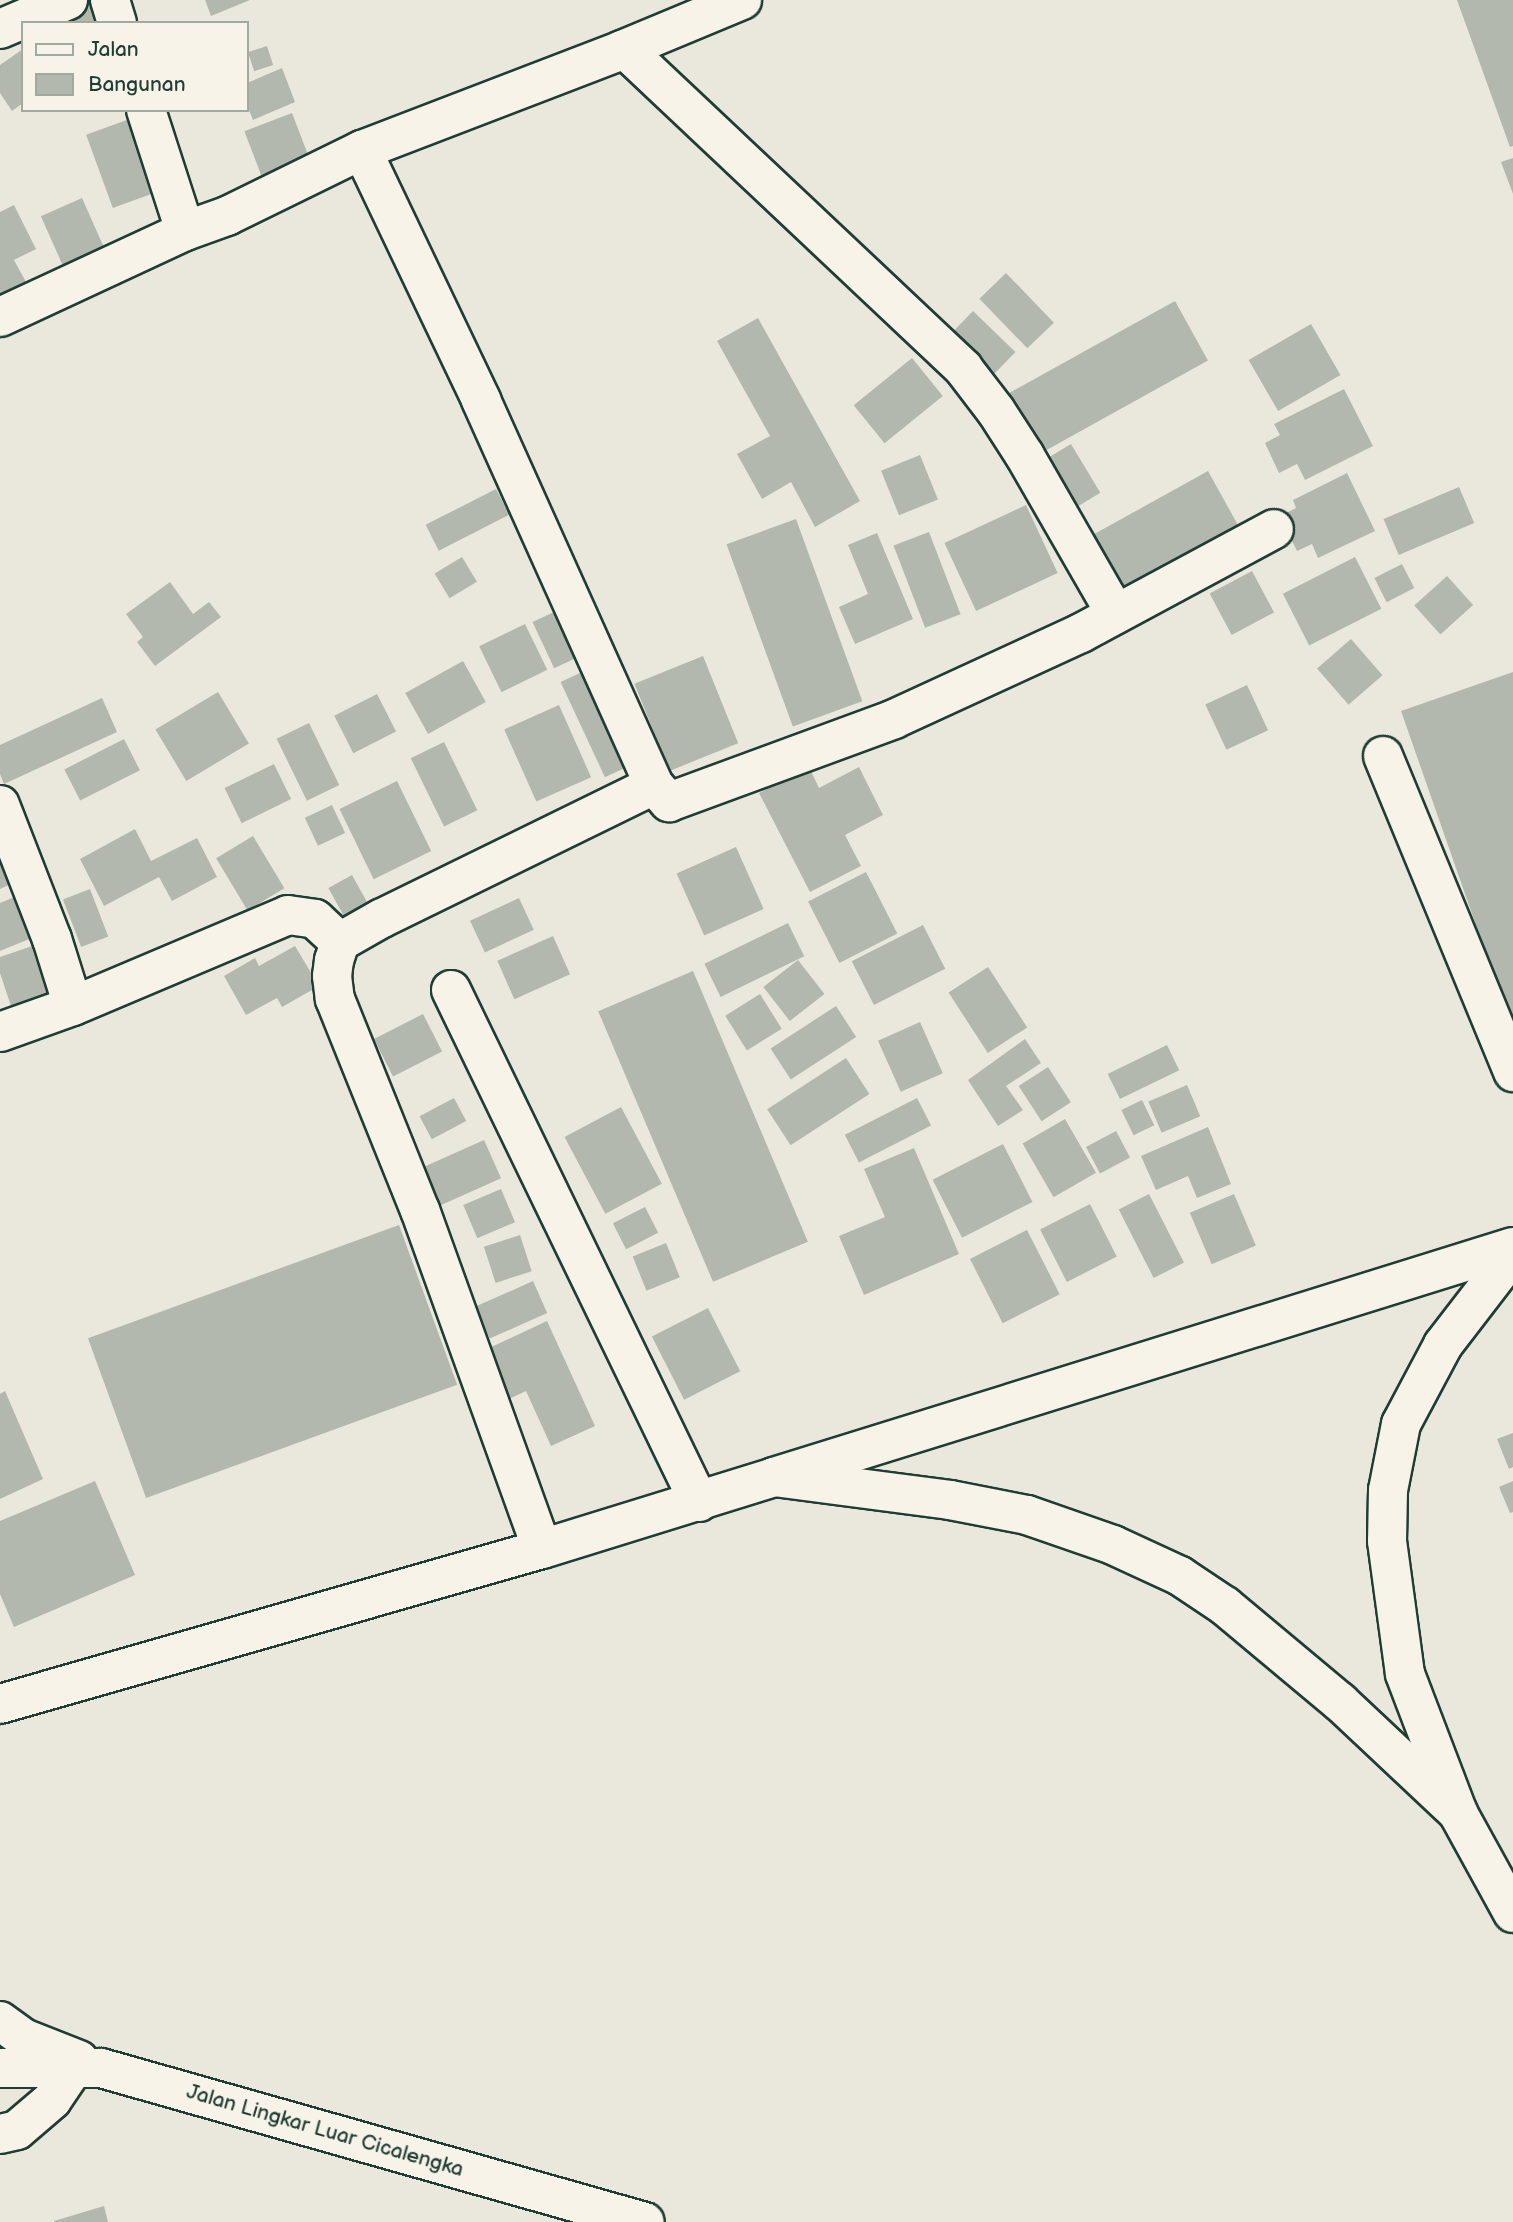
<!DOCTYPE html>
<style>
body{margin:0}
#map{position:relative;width:1513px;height:2222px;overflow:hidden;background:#eae8dd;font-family:"Balsamiq Sans",sans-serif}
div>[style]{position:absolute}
.building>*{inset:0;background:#b2b8ae;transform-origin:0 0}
.roads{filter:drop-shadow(2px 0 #1f3d34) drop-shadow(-2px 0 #1f3d34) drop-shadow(0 2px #1f3d34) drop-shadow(0 -2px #1f3d34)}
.minor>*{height:38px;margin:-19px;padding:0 19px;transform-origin:19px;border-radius:19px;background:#f7f3e8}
.major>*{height:38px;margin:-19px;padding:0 19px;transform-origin:19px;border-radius:19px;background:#f7f3e8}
.highway>*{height:38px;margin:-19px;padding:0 19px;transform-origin:19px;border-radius:19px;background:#f7f3e8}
span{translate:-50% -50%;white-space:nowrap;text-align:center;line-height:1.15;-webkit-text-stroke:7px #f7f3e8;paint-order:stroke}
.street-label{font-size:21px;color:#1f3d34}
.legend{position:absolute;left:21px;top:21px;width:228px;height:91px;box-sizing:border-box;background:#f7f3e8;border:2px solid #a1aaa0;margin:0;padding:9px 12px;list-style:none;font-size:21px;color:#1f3d34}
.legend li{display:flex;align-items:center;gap:14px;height:35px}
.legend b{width:35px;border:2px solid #a1aaa0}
</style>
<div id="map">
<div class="building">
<div style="clip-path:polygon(83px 0,95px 0,106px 23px,36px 23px)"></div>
<div style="clip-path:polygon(205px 0,250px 0,211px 16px)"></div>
<div style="clip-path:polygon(1457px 0,1513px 0,1513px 146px,1510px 147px)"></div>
<div style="left:267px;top:46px;width:20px;height:20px;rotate:72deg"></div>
<div style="clip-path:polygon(23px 49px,23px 103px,12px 111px,0 93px,0 65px)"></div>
<div style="clip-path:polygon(282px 68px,295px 102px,253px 120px,247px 105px,247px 83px)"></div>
<div style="left:292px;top:113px;width:47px;height:51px;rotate:69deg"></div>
<div style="left:135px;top:117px;width:78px;height:52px;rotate:70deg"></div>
<div style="clip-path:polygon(1513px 158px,1513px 194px,1501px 162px)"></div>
<div style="left:82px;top:198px;width:56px;height:45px;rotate:66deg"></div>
<div style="clip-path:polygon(14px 205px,36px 249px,14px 260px,27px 284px,0 298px,0 212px)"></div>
<div style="left:1006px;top:273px;width:69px;height:37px;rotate:46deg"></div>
<div style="left:1175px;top:301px;width:68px;height:202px;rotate:61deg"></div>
<div style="left:973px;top:311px;width:59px;height:41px;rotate:44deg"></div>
<div style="clip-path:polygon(758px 318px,860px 501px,815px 527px,791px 482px,762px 499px,737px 454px,770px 436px,717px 341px)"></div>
<div style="left:1311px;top:324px;width:59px;height:72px;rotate:60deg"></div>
<div style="left:912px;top:358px;width:49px;height:75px;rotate:51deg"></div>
<div style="clip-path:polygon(1344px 389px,1373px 446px,1305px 480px,1297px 464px,1279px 473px,1265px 443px,1280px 435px,1274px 424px)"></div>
<div style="left:1071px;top:444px;width:57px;height:38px;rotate:59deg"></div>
<div style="left:920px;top:455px;width:48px;height:42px;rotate:68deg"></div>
<div style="left:1208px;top:471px;width:72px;height:143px;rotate:61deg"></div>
<div style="clip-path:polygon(1347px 473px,1375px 531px,1318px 558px,1312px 544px,1297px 551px,1280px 516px,1296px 508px,1293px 500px)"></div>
<div style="left:1459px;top:487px;width:39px;height:82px;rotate:67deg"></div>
<div style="left:496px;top:489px;width:29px;height:79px;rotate:63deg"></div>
<div style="left:1026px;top:505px;width:75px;height:90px;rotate:65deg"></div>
<div style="left:796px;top:519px;width:194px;height:74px;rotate:70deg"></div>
<div style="left:929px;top:532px;width:88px;height:38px;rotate:69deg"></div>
<div style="clip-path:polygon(877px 533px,913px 619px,855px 644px,839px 607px,868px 594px,848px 545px)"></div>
<div style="left:462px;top:557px;width:29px;height:32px;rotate:59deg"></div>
<div style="left:1355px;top:557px;width:58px;height:81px;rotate:63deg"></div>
<div style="left:1402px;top:564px;width:27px;height:31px;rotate:63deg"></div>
<div style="left:1252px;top:571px;width:47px;height:48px;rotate:62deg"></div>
<div style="left:1447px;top:576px;width:39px;height:44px;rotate:48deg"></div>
<div style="clip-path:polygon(170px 582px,193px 614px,209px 602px,221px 617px,155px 666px,137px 642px,143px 637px,126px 614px)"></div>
<div style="left:567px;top:606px;width:51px;height:38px;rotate:65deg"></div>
<div style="left:525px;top:624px;width:51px;height:51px;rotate:64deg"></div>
<div style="left:1351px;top:639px;width:48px;height:45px;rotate:49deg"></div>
<div style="left:703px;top:656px;width:94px;height:74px;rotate:68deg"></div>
<div style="left:463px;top:661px;width:47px;height:66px;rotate:61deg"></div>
<div style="left:595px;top:666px;width:105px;height:38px;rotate:65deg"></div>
<div style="clip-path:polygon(1513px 672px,1513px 1031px,1401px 711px)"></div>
<div style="left:1247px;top:685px;width:50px;height:46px;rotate:65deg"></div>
<div style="left:218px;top:692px;width:60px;height:73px;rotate:59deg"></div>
<div style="left:377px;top:694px;width:42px;height:48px;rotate:63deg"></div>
<div style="clip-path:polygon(102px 698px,117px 732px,4px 784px,0 774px,0 745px)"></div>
<div style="left:559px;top:705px;width:79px;height:60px;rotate:66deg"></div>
<div style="left:309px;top:723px;width:69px;height:36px;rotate:64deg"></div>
<div style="left:124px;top:739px;width:35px;height:67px;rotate:63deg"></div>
<div style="left:444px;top:742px;width:76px;height:37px;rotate:64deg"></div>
<div style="left:274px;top:764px;width:39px;height:55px;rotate:64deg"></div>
<div style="clip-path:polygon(809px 767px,819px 788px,859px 767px,883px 815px,845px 835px,861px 866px,810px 892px,759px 793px)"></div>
<div style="left:397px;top:781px;width:78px;height:64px;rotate:64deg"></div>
<div style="left:332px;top:805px;width:31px;height:30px;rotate:65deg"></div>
<div style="clip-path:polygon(135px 829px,151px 861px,197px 838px,217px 877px,172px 901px,159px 877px,104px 906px,80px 859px)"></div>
<div style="left:253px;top:836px;width:61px;height:43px;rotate:59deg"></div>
<div style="clip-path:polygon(0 840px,22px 879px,0 889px)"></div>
<div style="left:736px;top:847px;width:68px;height:65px;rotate:66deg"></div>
<div style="left:866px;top:872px;width:69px;height:65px;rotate:63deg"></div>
<div style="left:352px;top:875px;width:41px;height:27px;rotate:61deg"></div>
<div style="left:90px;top:889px;width:51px;height:29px;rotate:69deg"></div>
<div style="clip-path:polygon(22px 894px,39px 935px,0 951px,0 903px)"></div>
<div style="left:519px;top:898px;width:35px;height:54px;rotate:65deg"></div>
<div style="left:788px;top:923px;width:37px;height:93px;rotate:64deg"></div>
<div style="left:923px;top:925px;width:49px;height:80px;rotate:63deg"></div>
<div style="left:553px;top:936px;width:42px;height:61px;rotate:66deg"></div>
<div style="clip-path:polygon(47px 941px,65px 994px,13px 1012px,0 973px,0 957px)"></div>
<div style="clip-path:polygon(295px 946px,319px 986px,282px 1007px,277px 998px,246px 1015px,224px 976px,255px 958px,259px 966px)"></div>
<div style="left:798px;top:960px;width:43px;height:44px;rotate:52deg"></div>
<div style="left:988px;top:967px;width:72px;height:47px;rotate:57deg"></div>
<div style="left:693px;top:971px;width:294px;height:103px;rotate:67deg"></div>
<div style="left:760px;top:994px;width:41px;height:41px;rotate:58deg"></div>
<div style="left:836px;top:1006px;width:37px;height:78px;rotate:57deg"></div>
<div style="left:423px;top:1014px;width:42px;height:55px;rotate:63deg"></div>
<div style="left:920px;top:1022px;width:56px;height:46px;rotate:66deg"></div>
<div style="clip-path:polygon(1025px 1039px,1041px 1063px,1006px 1086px,1023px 1110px,998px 1126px,968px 1080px)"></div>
<div style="left:1167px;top:1045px;width:28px;height:66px;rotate:64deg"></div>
<div style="left:846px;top:1058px;width:43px;height:94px;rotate:57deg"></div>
<div style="left:1048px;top:1067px;width:42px;height:35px;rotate:57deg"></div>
<div style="left:1187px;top:1085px;width:34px;height:42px;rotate:67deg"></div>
<div style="left:454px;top:1098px;width:26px;height:39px;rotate:62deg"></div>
<div style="left:917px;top:1098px;width:31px;height:81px;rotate:63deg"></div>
<div style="left:1142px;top:1100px;width:28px;height:23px;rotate:64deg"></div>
<div style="left:621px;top:1107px;width:87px;height:64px;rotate:62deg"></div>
<div style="left:1065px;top:1119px;width:62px;height:49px;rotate:60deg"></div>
<div style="clip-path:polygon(1208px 1127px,1231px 1184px,1197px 1198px,1188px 1176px,1156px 1190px,1141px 1156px)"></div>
<div style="left:1116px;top:1131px;width:30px;height:34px;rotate:62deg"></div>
<div style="left:484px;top:1140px;width:42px;height:71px;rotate:66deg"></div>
<div style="left:1003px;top:1144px;width:65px;height:79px;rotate:63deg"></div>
<div style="clip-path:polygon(914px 1148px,959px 1254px,864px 1295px,839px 1236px,885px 1217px,864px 1169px)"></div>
<div style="left:501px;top:1189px;width:36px;height:41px;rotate:67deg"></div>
<div style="left:1149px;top:1194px;width:77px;height:34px;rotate:63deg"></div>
<div style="left:1234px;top:1194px;width:56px;height:48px;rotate:67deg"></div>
<div style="left:1090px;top:1204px;width:59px;height:56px;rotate:63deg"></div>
<div style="left:645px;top:1207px;width:29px;height:36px;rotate:63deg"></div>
<div style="left:399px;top:1225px;width:170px;height:331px;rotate:70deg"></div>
<div style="left:1027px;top:1230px;width:72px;height:64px;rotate:63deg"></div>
<div style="left:520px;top:1235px;width:38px;height:38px;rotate:72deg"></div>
<div style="left:666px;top:1243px;width:37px;height:36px;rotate:68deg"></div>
<div style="left:533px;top:1281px;width:35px;height:63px;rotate:66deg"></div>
<div style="left:708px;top:1308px;width:71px;height:63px;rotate:63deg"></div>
<div style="clip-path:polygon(547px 1321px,595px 1426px,551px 1446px,526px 1391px,509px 1399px,487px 1349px)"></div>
<div style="clip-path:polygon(5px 1391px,43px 1479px,0 1499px,0 1394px)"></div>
<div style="clip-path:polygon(1513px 1433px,1513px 1467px,1509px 1469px,1497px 1439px)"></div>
<div style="clip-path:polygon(95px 1481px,135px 1575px,14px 1627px,0 1594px,0 1521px)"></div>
<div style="clip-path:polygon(1513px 1481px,1513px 1512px,1510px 1513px,1499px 1487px)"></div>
<div style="clip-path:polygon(104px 2206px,108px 2222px,54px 2222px,54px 2221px)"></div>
</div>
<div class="roads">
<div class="minor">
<div style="left:110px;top:0;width:24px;rotate:73deg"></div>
<div style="left:0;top:29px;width:74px;rotate:-23.1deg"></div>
<div style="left:622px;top:50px;width:130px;rotate:-22.6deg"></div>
<div style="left:146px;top:110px;width:127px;rotate:72.1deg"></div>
<div style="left:185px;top:231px;width:45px;rotate:-19.7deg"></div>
<div style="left:227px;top:216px;width:150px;rotate:-26.1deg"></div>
<div style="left:362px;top:150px;width:277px;rotate:64.5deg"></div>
<div style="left:481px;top:400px;width:422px;rotate:65.8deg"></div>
<div style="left:654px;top:785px;width:303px;rotate:153.9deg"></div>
<div style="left:382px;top:918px;width:48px;rotate:150.3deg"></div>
<div style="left:340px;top:942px;width:19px;rotate:108deg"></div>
<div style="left:334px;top:960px;width:16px;rotate:97deg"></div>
<div style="left:332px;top:976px;width:23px;rotate:83deg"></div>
<div style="left:335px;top:999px;width:227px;rotate:68.1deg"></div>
<div style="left:420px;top:1210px;width:360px;rotate:70.2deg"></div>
<div style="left:362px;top:150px;width:279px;rotate:-21deg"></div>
<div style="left:622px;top:50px;width:9px;rotate:27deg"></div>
<div style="left:630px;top:54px;width:458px;rotate:43.3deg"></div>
<div style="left:963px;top:368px;width:54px;rotate:52.5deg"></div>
<div style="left:996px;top:411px;width:54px;rotate:57.2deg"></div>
<div style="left:1025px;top:456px;width:182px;rotate:60.1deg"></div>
<div style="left:0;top:317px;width:204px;rotate:-24.9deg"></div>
<div style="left:1383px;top:756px;width:342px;rotate:67.6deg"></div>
<div style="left:654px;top:785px;width:23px;rotate:49deg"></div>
<div style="left:669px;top:802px;width:240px;rotate:-20.2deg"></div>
<div style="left:894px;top:719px;width:206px;rotate:-24.7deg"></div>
<div style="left:1081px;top:633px;width:219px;rotate:-28.3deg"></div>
<div style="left:0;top:805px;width:144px;rotate:68.8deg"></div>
<div style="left:52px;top:939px;width:70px;rotate:72.6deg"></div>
<div style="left:451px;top:990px;width:569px;rotate:64.16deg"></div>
<div style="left:0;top:1032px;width:77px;rotate:-19.6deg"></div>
<div style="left:73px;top:1006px;width:233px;rotate:-22.9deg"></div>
<div style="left:288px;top:915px;width:27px;rotate:8deg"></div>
<div style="left:315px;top:919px;width:34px;rotate:43deg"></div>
<div style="left:0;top:2134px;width:17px;rotate:-13deg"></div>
<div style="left:17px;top:2130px;width:46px;rotate:-40.6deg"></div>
<div style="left:52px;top:2100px;width:37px;rotate:-56deg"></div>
</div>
<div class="major">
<div style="left:774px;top:1477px;width:774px;rotate:-17.29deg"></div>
</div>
<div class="highway">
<div style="left:1513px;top:1254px;width:115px;rotate:127.6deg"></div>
<div style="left:1443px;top:1345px;width:89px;rotate:118deg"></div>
<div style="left:1401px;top:1424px;width:67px;rotate:101.1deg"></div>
<div style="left:1388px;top:1490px;width:51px;rotate:91.1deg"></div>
<div style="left:1387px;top:1541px;width:134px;rotate:82.3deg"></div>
<div style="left:1405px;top:1674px;width:149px;rotate:69.1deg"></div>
<div style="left:1458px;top:1813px;width:114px;rotate:61.2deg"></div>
<div style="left:0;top:1704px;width:564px;rotate:-15.96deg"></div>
<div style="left:542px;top:1549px;width:243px;rotate:-17.2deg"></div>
<div style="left:774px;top:1477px;width:177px;rotate:7.4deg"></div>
<div style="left:950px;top:1500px;width:78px;rotate:11deg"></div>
<div style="left:1027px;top:1515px;width:91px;rotate:19.2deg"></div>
<div style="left:1113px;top:1545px;width:74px;rotate:24.8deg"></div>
<div style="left:1180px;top:1576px;width:54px;rotate:33.7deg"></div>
<div style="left:1225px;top:1606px;width:150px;rotate:39.9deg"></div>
<div style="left:1340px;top:1702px;width:162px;rotate:43.2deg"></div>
<div style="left:0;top:2021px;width:29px;rotate:36deg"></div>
<div style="left:23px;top:2038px;width:60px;rotate:21.4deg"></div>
<div style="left:0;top:2068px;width:101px"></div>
<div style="left:101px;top:2068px;width:565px;rotate:15.81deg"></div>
</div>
</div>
<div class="street-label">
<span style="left:325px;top:2131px;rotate:16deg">Jalan Lingkar Luar Cicalengka</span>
</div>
<ul class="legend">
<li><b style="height:9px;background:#f7f3e8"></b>Jalan</li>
<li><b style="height:19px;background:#b2b8ae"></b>Bangunan</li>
</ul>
</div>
